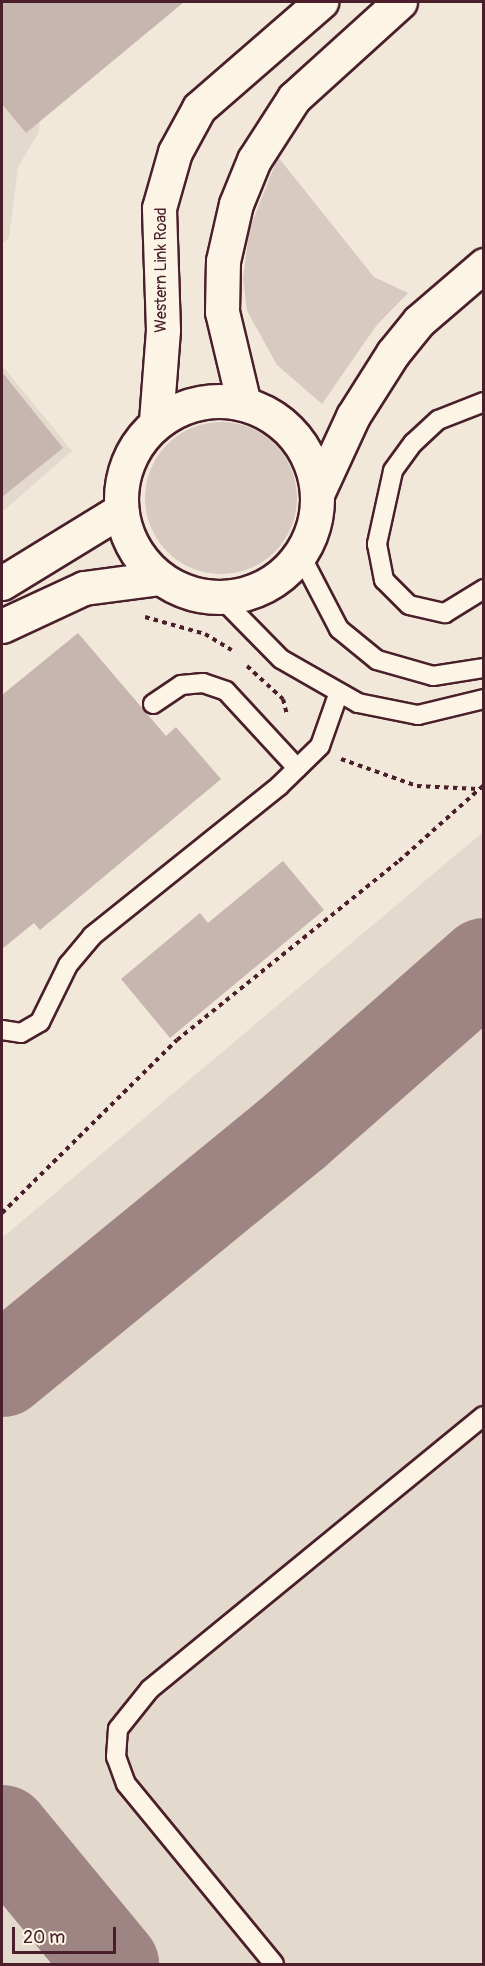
<!DOCTYPE html>
<style>
body{margin:0}
#map{position:relative;width:485px;height:1966px;overflow:hidden;background:#f1e8da;font-family:Pangolin,sans-serif}
div>[style]{position:absolute}
.built>*{inset:0;background:#e4d9cd}
.green>*{inset:0;background:#d8cac0}
.round{border-radius:50%}
.taxiway>*{height:93px;margin:-46.5px;padding:0 46.5px;transform-origin:46.5px;border-radius:46.5px;background:#9e8482}
.building>*{inset:0;background:#c7b6af}
.path>*{height:4px;margin-top:-2px;transform-origin:0;background:repeating-linear-gradient(90deg,#4a1f2b 0 4.5px,transparent 0 9px)}
.roads{filter:drop-shadow(2px 0 #4a1f2b) drop-shadow(-2px 0 #4a1f2b) drop-shadow(0 2px #4a1f2b) drop-shadow(0 -2px #4a1f2b)}
.service>*{height:18px;margin:-9px;padding:0 9px;transform-origin:9px;border-radius:9px;background:#fcf5e5}
.minor>*{height:33px;margin:-16.5px;padding:0 16.5px;transform-origin:16.5px;border-radius:16.5px;background:#fcf5e5}
.tertiary>*{height:33px;margin:-16.5px;padding:0 16.5px;transform-origin:16.5px;border-radius:16.5px;background:#fcf5e5}
.tertiary>.ring{margin:-16.5px;padding:0;box-sizing:content-box;background:none;border:33px solid #fcf5e5;border-radius:50%}
.secondary>*{height:33px;margin:-16.5px;padding:0 16.5px;transform-origin:16.5px;border-radius:16.5px;background:#fcf5e5}
span{translate:-50% -50%;white-space:nowrap;text-align:center;line-height:1.15;-webkit-text-stroke:5px #fcf5e5;paint-order:stroke}
.street-label{font-size:16px;color:#4a1f2b}
.frame{position:absolute;inset:0;border:3px solid #4a1f2b;pointer-events:none}
.scale{position:absolute;left:12px;top:1927px;width:104px;height:27px;box-sizing:border-box;border:3px solid #4a1f2b;border-top:0;padding-left:8px;font-size:18px;line-height:21px;white-space:nowrap;color:#4a1f2b;-webkit-text-stroke:4px #fcf5e5;paint-order:stroke}
</style>
<div id="map">
<div class="built">
<div style="clip-path:polygon(2px 2px,175px 2px,40px 113px,39px 132px,18px 167px,9px 238px,2px 244px)"></div>
<div style="clip-path:polygon(2px 365px,72px 451px,2px 512px)"></div>
<div style="clip-path:polygon(483px 832px,483px 1964px,2px 1964px,2px 1238px)"></div>
</div>
<div class="green">
<div style="clip-path:polygon(278px 157px,374px 277px,408px 293px,376px 326px,322px 404px,277px 365px,247px 311px,243px 279px,249px 230px)"></div>
<div class="round" style="left:145px;top:422px;width:152px;height:152px"></div>
</div>
<div class="taxiway">
<div style="left:2px;top:1370px;width:377px;rotate:-39.3deg"></div>
<div style="left:294px;top:1131px;width:253px;rotate:-41.3deg"></div>
<div style="left:2px;top:1831px;width:173px;rotate:50.4deg"></div>
</div>
<div class="building">
<div style="clip-path:polygon(2px 2px,184px 2px,26px 133px,2px 104px)"></div>
<div style="clip-path:polygon(2px 372px,63px 448px,2px 497px)"></div>
<div style="clip-path:polygon(78px 633px,166px 736px,176px 727px,221px 779px,40px 930px,34px 923px,2px 949px,2px 695px)"></div>
<div style="clip-path:polygon(283px 861px,324px 910px,170px 1038px,121px 979px,200px 913px,208px 923px)"></div>
</div>
<div class="path">
<div style="left:145px;top:617px;width:62px;rotate:15.8deg"></div>
<div style="left:205px;top:634px;width:31px;rotate:31deg"></div>
<div style="left:247px;top:666px;width:49px;rotate:42.5deg"></div>
<div style="left:283px;top:699px;width:16px;rotate:76deg"></div>
<div style="left:341px;top:759px;width:81px;rotate:19.6deg"></div>
<div style="left:417px;top:786px;width:61px;rotate:2.8deg"></div>
<div style="left:2px;top:1213px;width:246px;rotate:-44.7deg"></div>
<div style="left:177px;top:1040px;width:285px;rotate:-38.9deg"></div>
<div style="left:399px;top:861px;width:114px;rotate:-41.8deg"></div>
</div>
<div class="roads">
<div class="service">
<div style="left:484px;top:402px;width:49px;rotate:158.6deg"></div>
<div style="left:438px;top:420px;width:34px;rotate:137deg"></div>
<div style="left:413px;top:443px;width:34px;rotate:126deg"></div>
<div style="left:393px;top:471px;width:75px;rotate:102.4deg"></div>
<div style="left:377px;top:544px;width:37px;rotate:79deg"></div>
<div style="left:384px;top:580px;width:35px;rotate:45deg"></div>
<div style="left:409px;top:605px;width:37px;rotate:13deg"></div>
<div style="left:445px;top:613px;width:46px;rotate:-31.6deg"></div>
<div style="left:300px;top:554px;width:85px;rotate:62.5deg"></div>
<div style="left:339px;top:629px;width:49px;rotate:39.2deg"></div>
<div style="left:377px;top:660px;width:58px;rotate:15.9deg"></div>
<div style="left:433px;top:676px;width:52px;rotate:-8.9deg"></div>
<div style="left:220px;top:597px;width:87px;rotate:45.5deg"></div>
<div style="left:281px;top:659px;width:89px;rotate:29.7deg"></div>
<div style="left:358px;top:703px;width:61px;rotate:11.3deg"></div>
<div style="left:418px;top:715px;width:68px;rotate:-13.6deg"></div>
<div style="left:153px;top:704px;width:34px;rotate:-34deg"></div>
<div style="left:181px;top:685px;width:22px;rotate:-5deg"></div>
<div style="left:203px;top:683px;width:24px;rotate:19deg"></div>
<div style="left:226px;top:691px;width:105px;rotate:47.3deg"></div>
<div style="left:2px;top:1030px;width:19px;rotate:9deg"></div>
<div style="left:21px;top:1033px;width:22px;rotate:-30deg"></div>
<div style="left:40px;top:1022px;width:64px;rotate:-63.8deg"></div>
<div style="left:68px;top:965px;width:38px;rotate:-50deg"></div>
<div style="left:92px;top:936px;width:240px;rotate:-38.7deg"></div>
<div style="left:279px;top:786px;width:57px;rotate:-44.3deg"></div>
<div style="left:320px;top:746px;width:54px;rotate:-70.6deg"></div>
<div style="left:274px;top:1964px;width:233px;rotate:-129.4deg"></div>
<div style="left:126px;top:1784px;width:29px;rotate:-110deg"></div>
<div style="left:116px;top:1757px;width:28px;rotate:-86deg"></div>
<div style="left:118px;top:1729px;width:51px;rotate:-51.3deg"></div>
<div style="left:150px;top:1689px;width:431px;rotate:-39.3deg"></div>
</div>
<div class="minor">
<div style="left:2px;top:583px;width:140px;rotate:-31.5deg"></div>
<div style="left:2px;top:626px;width:90px;rotate:-24.9deg"></div>
<div style="left:84px;top:588px;width:77px;rotate:-7.5deg"></div>
</div>
<div class="tertiary">
<div class="ring" style="left:121px;top:401px;width:163px;height:163px"></div>
<div style="left:244px;top:404px;width:95px;rotate:-103.4deg"></div>
<div style="left:222px;top:312px;width:51px;rotate:-88.9deg"></div>
<div style="left:223px;top:261px;width:58px;rotate:-77.2deg"></div>
<div style="left:236px;top:204px;width:48px;rotate:-67.8deg"></div>
<div style="left:254px;top:160px;width:74px;rotate:-57.2deg"></div>
<div style="left:294px;top:98px;width:143px;rotate:-42.2deg"></div>
<div style="left:156px;top:421px;width:91px;rotate:-85.6deg"></div>
<div style="left:163px;top:330px;width:122px;rotate:-91.9deg"></div>
<div style="left:159px;top:208px;width:58px;rotate:-74.1deg"></div>
<div style="left:175px;top:152px;width:50px;rotate:-61.4deg"></div>
<div style="left:199px;top:108px;width:162px;rotate:-41deg"></div>
</div>
<div class="secondary">
<div style="left:317px;top:494px;width:86px;rotate:-65.2deg"></div>
<div style="left:353px;top:416px;width:75px;rotate:-57.6deg"></div>
<div style="left:393px;top:353px;width:41px;rotate:-50.9deg"></div>
<div style="left:419px;top:321px;width:86px;rotate:-40.7deg"></div>
</div>
</div>
<div class="street-label">
<span style="left:161px;top:270px;rotate:-90deg">Western Link Road</span>
</div>
<div class="frame"></div>
<div class="scale">20 m</div>
</div>
